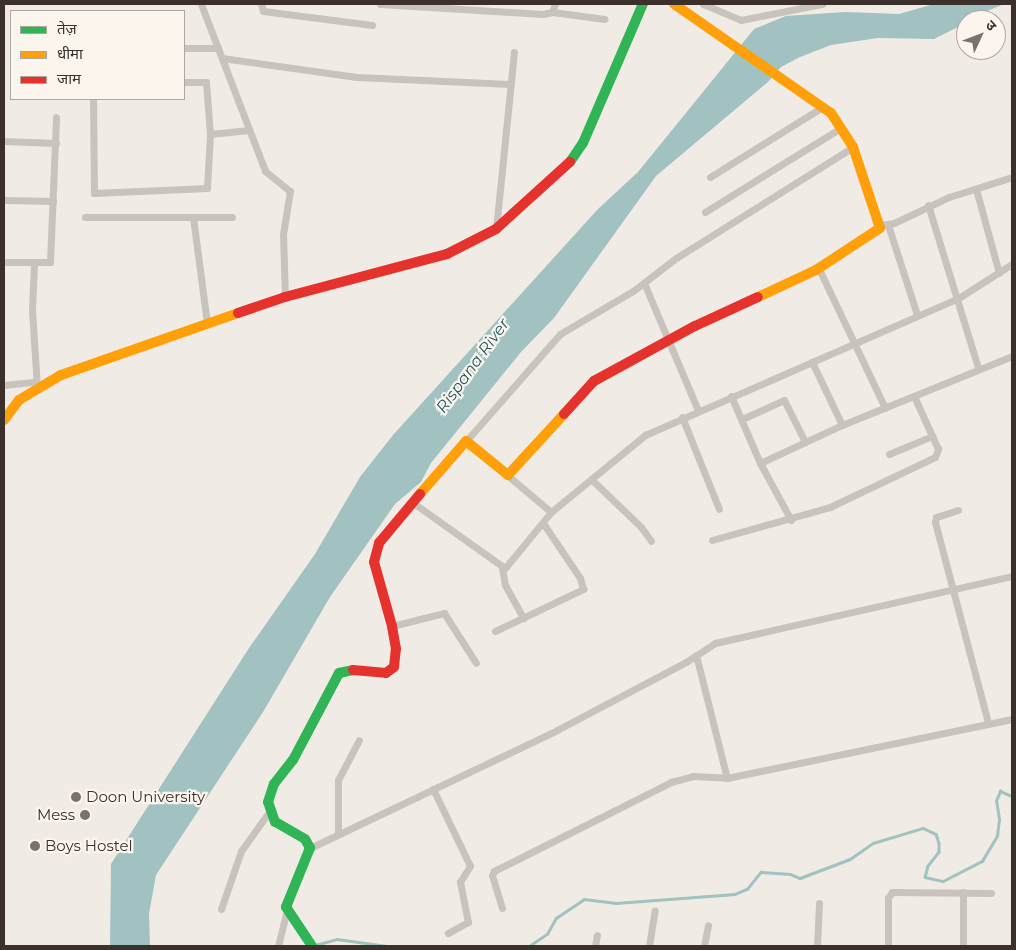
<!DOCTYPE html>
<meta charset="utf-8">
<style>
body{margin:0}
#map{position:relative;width:1016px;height:950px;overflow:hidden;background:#f0ebe5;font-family:Montserrat,"Noto Sans Devanagari",sans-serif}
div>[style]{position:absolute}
.water>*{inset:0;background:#a1c2c1}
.stream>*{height:2.5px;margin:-1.25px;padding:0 1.25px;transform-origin:1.25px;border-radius:1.25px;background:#a1c2c1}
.street>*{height:7px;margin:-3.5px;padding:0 3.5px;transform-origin:3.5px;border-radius:3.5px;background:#c9c3be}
.fast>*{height:10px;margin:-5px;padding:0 5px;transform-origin:5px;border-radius:5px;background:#30b455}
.slow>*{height:10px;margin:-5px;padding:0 5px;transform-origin:5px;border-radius:5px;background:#ff9f0a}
.jam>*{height:10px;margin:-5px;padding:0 5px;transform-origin:5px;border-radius:5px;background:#e5322d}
.dots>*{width:14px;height:14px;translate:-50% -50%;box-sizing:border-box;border:2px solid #fbf5ee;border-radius:50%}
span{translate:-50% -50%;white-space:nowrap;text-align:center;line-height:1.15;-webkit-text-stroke:4.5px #fbf5ee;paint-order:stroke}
.poi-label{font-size:15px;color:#3b302b}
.left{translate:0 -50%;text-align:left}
.right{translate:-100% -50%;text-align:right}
.water-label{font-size:16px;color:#1f5a5e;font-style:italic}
.frame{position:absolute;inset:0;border:5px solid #3b302b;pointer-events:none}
.legend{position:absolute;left:10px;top:10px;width:175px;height:90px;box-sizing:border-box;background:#fbf5ee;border:1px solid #aea6a0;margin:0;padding:6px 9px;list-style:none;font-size:15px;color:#3b302b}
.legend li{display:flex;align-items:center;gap:10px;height:25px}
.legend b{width:25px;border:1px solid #aea6a0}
.north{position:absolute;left:956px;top:10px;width:50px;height:50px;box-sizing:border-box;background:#fbf5ee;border:1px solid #aea6a0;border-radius:50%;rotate:47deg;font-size:14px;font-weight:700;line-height:20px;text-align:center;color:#3b302b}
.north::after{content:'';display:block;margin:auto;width:18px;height:22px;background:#7a716c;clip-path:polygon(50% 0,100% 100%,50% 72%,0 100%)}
</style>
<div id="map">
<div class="water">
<div style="clip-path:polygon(934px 4px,1004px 4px,966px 20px,966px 23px,934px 39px,878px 38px,831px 45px,800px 57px,781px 67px,768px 82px,656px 176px,554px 318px,521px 352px,431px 463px,421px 482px,395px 504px,330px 597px,263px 712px,156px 875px,149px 914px,150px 946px,110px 946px,111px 864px,249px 648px,315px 554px,360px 477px,393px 435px,598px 209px,638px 172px,754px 29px,786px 16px,845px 12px,899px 14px)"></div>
</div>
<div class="stream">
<div style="left:315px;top:945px;width:23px;rotate:-15deg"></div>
<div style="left:337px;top:939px;width:50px;rotate:8deg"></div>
<div style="left:529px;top:946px;width:22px;rotate:-34deg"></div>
<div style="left:547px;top:934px;width:18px;rotate:-61deg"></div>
<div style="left:556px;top:918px;width:34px;rotate:-34deg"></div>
<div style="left:584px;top:899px;width:32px;rotate:7deg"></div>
<div style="left:616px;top:903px;width:119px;rotate:-4.3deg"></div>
<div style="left:735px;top:894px;width:13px;rotate:-23deg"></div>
<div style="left:747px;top:889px;width:22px;rotate:-51deg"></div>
<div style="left:761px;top:872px;width:29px;rotate:4deg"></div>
<div style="left:790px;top:874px;width:11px;rotate:22deg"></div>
<div style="left:800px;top:878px;width:53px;rotate:-20.8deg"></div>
<div style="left:850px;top:859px;width:28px;rotate:-35deg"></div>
<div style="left:873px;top:843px;width:52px;rotate:-16.7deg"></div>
<div style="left:923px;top:828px;width:14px;rotate:25deg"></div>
<div style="left:936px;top:834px;width:9px;rotate:72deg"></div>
<div style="left:939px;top:843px;width:9px;rotate:90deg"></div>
<div style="left:939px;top:852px;width:18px;rotate:128deg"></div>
<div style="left:928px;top:866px;width:11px;rotate:105deg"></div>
<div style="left:925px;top:877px;width:18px;rotate:13deg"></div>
<div style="left:943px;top:881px;width:44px;rotate:-27.1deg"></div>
<div style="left:982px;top:861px;width:29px;rotate:-59deg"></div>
<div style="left:997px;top:836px;width:17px;rotate:-83deg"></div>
<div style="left:999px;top:819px;width:18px;rotate:-99deg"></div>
<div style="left:996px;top:801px;width:11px;rotate:-68deg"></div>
<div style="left:1000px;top:791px;width:13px;rotate:23deg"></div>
</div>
<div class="street">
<div style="left:201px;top:4px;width:179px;rotate:69deg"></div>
<div style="left:265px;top:171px;width:32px;rotate:39deg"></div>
<div style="left:290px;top:191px;width:44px;rotate:99.2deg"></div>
<div style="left:283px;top:234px;width:63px;rotate:88.2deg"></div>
<div style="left:261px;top:4px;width:7px;rotate:74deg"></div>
<div style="left:263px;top:11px;width:110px;rotate:7.3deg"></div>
<div style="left:380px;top:4px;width:163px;rotate:3.5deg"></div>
<div style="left:543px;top:14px;width:9px;rotate:-13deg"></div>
<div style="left:552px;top:12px;width:9px;rotate:-69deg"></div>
<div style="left:703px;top:4px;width:41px;rotate:22.8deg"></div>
<div style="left:741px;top:20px;width:83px;rotate:-11.2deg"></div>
<div style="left:552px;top:12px;width:53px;rotate:7.5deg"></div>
<div style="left:184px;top:48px;width:34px"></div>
<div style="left:222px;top:58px;width:136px;rotate:8deg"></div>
<div style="left:357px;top:77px;width:154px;rotate:2.6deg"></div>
<div style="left:184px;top:82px;width:22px"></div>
<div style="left:206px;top:82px;width:52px;rotate:85.6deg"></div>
<div style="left:93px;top:99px;width:94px;rotate:89.4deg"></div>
<div style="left:94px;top:193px;width:113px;rotate:-2.5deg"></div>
<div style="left:207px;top:188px;width:54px;rotate:-86.8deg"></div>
<div style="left:210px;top:134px;width:39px;rotate:-6deg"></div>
<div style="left:4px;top:141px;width:52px;rotate:2.2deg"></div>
<div style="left:710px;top:177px;width:134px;rotate:-31.9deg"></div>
<div style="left:976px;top:189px;width:87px;rotate:74.7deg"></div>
<div style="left:4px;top:200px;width:49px;rotate:1.2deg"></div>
<div style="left:928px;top:205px;width:170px;rotate:72.9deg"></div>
<div style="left:705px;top:212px;width:161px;rotate:-31.8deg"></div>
<div style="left:85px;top:217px;width:147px"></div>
<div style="left:193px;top:217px;width:108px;rotate:82.5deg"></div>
<div style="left:881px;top:225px;width:13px;rotate:-9deg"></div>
<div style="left:894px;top:223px;width:61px;rotate:-25.3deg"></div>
<div style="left:949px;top:197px;width:66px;rotate:-17.6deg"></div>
<div style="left:888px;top:225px;width:95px;rotate:72.1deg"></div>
<div style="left:496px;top:229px;width:178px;rotate:-84.2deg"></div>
<div style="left:4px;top:262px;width:46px"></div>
<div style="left:50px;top:262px;width:145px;rotate:-87.6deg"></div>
<div style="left:34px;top:264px;width:46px;rotate:92.5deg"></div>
<div style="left:32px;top:310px;width:77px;rotate:86.3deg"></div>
<div style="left:819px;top:269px;width:154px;rotate:64.6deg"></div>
<div style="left:644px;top:283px;width:138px;rotate:67deg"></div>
<div style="left:812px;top:362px;width:70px;rotate:64.5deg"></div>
<div style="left:4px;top:385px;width:30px;rotate:-6deg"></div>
<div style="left:731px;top:396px;width:73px;rotate:66.6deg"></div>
<div style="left:760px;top:463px;width:90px;rotate:-24.9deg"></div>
<div style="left:842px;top:425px;width:183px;rotate:-22.1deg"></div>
<div style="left:682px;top:417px;width:99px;rotate:68.1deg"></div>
<div style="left:742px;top:419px;width:46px;rotate:-24.3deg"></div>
<div style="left:784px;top:400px;width:47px;rotate:63.4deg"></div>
<div style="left:466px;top:441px;width:142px;rotate:-48.7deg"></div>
<div style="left:560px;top:334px;width:85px;rotate:-30.5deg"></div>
<div style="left:633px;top:291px;width:54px;rotate:-37.5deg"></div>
<div style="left:676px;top:258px;width:209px;rotate:-32.1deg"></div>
<div style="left:889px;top:454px;width:47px;rotate:-22.7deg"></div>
<div style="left:760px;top:463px;width:65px;rotate:61.5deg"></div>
<div style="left:507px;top:475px;width:57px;rotate:40.1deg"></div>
<div style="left:591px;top:479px;width:69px;rotate:43.8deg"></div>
<div style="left:641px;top:527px;width:17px;rotate:54deg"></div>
<div style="left:412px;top:502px;width:114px;rotate:35.4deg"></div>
<div style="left:505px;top:568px;width:72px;rotate:-50.6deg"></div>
<div style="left:551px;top:512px;width:122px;rotate:-39.3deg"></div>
<div style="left:645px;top:435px;width:340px;rotate:-23.6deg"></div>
<div style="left:957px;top:299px;width:65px;rotate:-32.5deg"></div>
<div style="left:958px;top:510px;width:23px;rotate:162deg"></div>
<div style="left:936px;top:517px;width:5px;rotate:101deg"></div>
<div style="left:935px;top:522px;width:208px;rotate:75.2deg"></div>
<div style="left:712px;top:540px;width:123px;rotate:-15.6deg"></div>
<div style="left:830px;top:507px;width:116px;rotate:-25.5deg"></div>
<div style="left:935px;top:457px;width:9px;rotate:-69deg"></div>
<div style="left:938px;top:449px;width:58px;rotate:-114.4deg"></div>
<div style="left:502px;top:568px;width:17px;rotate:80deg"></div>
<div style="left:505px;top:585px;width:38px;rotate:61deg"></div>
<div style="left:392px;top:626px;width:54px;rotate:-14deg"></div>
<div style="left:444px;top:613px;width:59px;rotate:57.4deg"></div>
<div style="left:495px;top:631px;width:98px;rotate:-25.5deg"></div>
<div style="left:583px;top:589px;width:11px;rotate:-105deg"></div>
<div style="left:580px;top:578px;width:66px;rotate:-123.9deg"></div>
<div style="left:696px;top:655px;width:127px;rotate:75.9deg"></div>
<div style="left:727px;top:778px;width:291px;rotate:-11.7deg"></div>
<div style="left:433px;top:789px;width:85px;rotate:64.3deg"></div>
<div style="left:470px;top:866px;width:19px;rotate:122deg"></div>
<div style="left:460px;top:882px;width:41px;rotate:78.7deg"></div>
<div style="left:468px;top:922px;width:23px;rotate:151deg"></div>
<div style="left:338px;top:834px;width:54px;rotate:-90deg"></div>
<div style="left:338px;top:780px;width:45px;rotate:-62.3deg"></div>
<div style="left:310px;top:848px;width:274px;rotate:-25.5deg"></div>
<div style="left:557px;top:730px;width:146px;rotate:-27.8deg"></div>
<div style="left:686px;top:662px;width:35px;rotate:-33deg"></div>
<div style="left:715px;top:643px;width:304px;rotate:-12.7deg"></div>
<div style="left:502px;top:908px;width:34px;rotate:-107deg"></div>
<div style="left:492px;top:875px;width:4px;rotate:-63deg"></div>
<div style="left:494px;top:871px;width:198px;rotate:-26.7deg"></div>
<div style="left:671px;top:782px;width:23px;rotate:-15deg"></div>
<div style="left:693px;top:776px;width:34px;rotate:3deg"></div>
<div style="left:221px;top:909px;width:61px;rotate:-71deg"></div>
<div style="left:241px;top:851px;width:52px;rotate:-54.5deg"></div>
<div style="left:278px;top:946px;width:37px;rotate:-76deg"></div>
<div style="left:595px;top:946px;width:11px;rotate:-80deg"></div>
<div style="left:649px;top:946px;width:36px;rotate:-81deg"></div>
<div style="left:704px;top:946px;width:21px;rotate:-79deg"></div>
<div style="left:817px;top:946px;width:43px;rotate:-87.3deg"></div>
<div style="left:888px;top:946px;width:48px;rotate:-90deg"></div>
<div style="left:888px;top:898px;width:7px;rotate:-56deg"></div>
<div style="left:892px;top:892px;width:99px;rotate:0.6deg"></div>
<div style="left:963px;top:946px;width:54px;rotate:-90deg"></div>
</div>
<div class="fast">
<div style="left:570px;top:162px;width:23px;rotate:-56deg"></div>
<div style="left:583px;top:143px;width:151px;rotate:-66.7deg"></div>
<div style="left:312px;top:946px;width:47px;rotate:-123.7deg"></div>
<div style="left:286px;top:907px;width:64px;rotate:-67.9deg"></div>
<div style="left:310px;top:848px;width:10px;rotate:-119deg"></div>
<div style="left:305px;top:839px;width:34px;rotate:-150deg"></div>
<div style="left:275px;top:822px;width:21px;rotate:-109deg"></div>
<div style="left:268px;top:802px;width:19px;rotate:-72deg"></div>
<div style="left:274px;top:784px;width:31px;rotate:-52deg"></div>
<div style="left:293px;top:760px;width:98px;rotate:-62.1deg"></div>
<div style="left:339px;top:673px;width:14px;rotate:-12deg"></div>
</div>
<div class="slow">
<div style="left:674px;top:4px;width:191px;rotate:34.8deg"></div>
<div style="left:831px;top:113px;width:40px;rotate:57.1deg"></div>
<div style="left:853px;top:147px;width:85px;rotate:71.6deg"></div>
<div style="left:880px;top:228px;width:77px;rotate:146.7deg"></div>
<div style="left:816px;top:270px;width:64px;rotate:155deg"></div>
<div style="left:4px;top:420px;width:25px;rotate:-53deg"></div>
<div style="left:19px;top:400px;width:49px;rotate:-30.8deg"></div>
<div style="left:61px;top:375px;width:188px;rotate:-19.3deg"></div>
<div style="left:420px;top:494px;width:70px;rotate:-49deg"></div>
<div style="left:466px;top:441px;width:54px;rotate:39deg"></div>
<div style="left:508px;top:475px;width:83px;rotate:-47.4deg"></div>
</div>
<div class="jam">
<div style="left:238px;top:313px;width:50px;rotate:-18.8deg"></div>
<div style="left:285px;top:297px;width:168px;rotate:-14.9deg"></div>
<div style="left:447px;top:254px;width:55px;rotate:-27deg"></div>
<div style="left:496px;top:229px;width:100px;rotate:-42.2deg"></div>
<div style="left:564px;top:414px;width:45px;rotate:-47.7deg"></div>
<div style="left:594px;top:381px;width:115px;rotate:-28.6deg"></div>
<div style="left:695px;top:326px;width:69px;rotate:-24.7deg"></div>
<div style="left:353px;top:670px;width:33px;rotate:5deg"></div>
<div style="left:386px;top:673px;width:10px;rotate:-37deg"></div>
<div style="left:394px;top:667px;width:18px;rotate:-84deg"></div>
<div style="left:396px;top:649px;width:23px;rotate:-100deg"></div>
<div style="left:392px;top:626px;width:66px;rotate:-105.7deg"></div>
<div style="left:374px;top:562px;width:20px;rotate:-75deg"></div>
<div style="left:379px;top:543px;width:64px;rotate:-50.1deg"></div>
</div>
<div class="dots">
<div style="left:76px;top:797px;background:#7a716c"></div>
<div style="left:85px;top:815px;background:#7a716c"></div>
<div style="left:35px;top:846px;background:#7a716c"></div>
</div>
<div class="poi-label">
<span class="left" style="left:86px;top:797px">Doon University</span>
<span class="right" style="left:75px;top:815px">Mess</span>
<span class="left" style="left:45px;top:846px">Boys Hostel</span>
</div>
<div class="water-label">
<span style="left:473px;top:366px;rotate:-54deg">Rispana River</span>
</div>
<div class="frame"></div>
<ul class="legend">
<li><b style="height:6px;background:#30b455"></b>तेज़</li>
<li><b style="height:6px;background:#ff9f0a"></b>धीमा</li>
<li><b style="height:6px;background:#e5322d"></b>जाम</li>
</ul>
<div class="north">उ</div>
</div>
